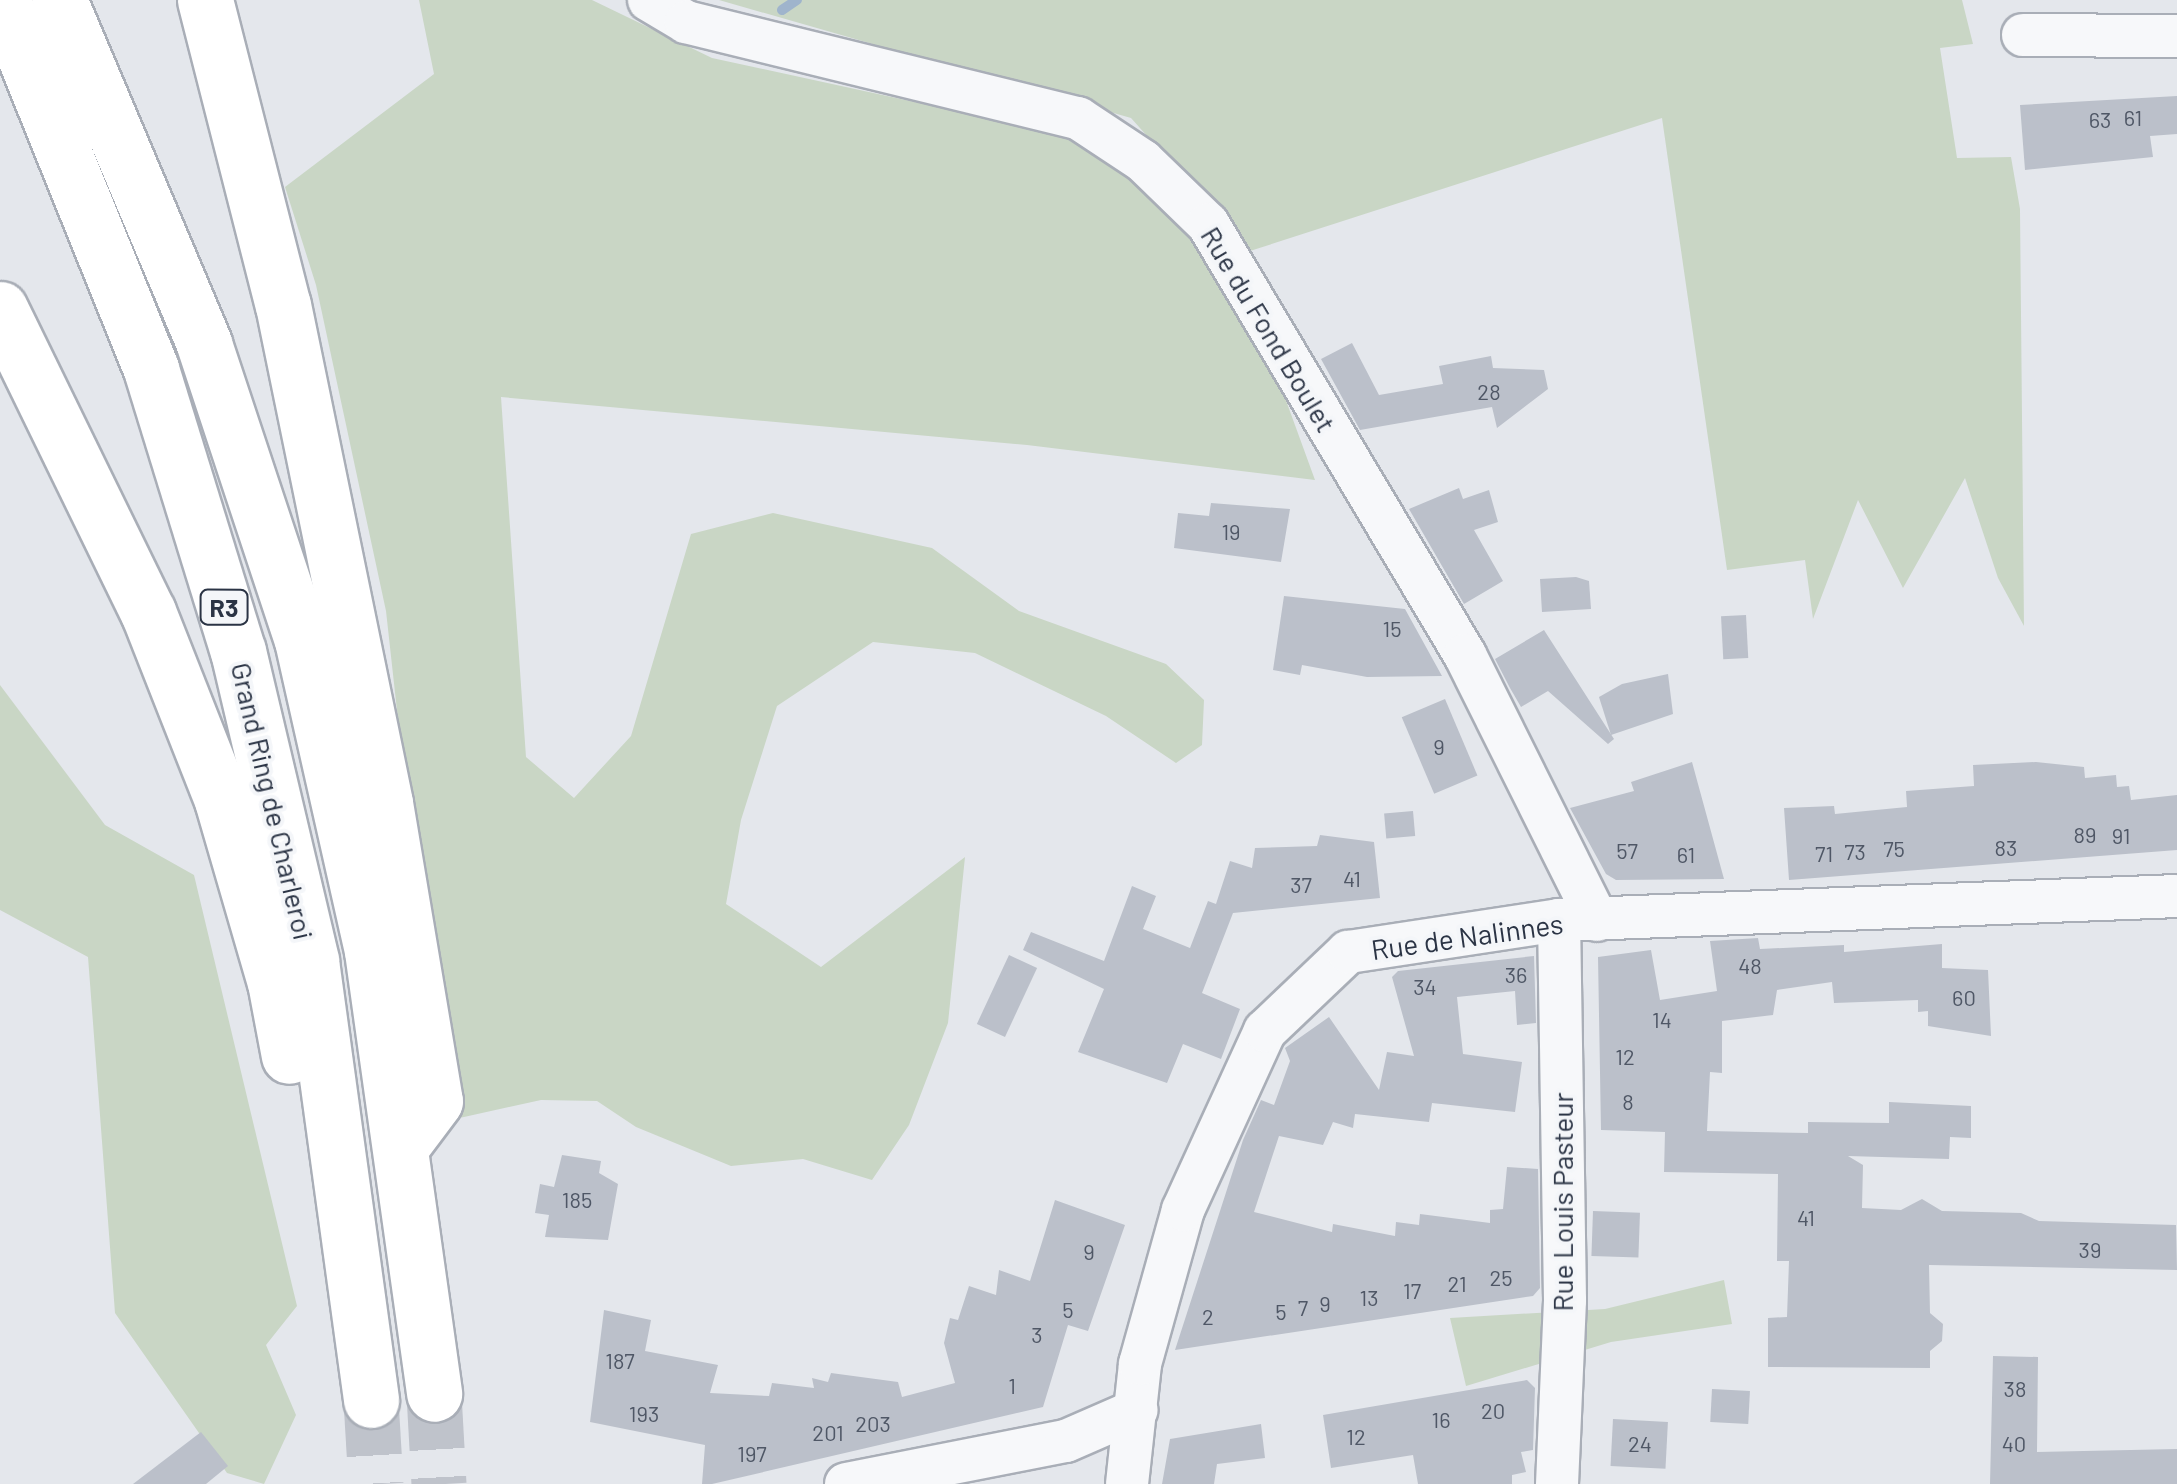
<!DOCTYPE html>
<style>
body{margin:0}
#map{position:relative;width:2177px;height:1484px;overflow:hidden;background:#e4e7ec;font-family:Barlow,sans-serif}
div>[style]{position:absolute}
.green>*{inset:0;background:#c9d6c5}
.stream>*{height:10px;margin:-5px;padding:0 5px;transform-origin:5px;border-radius:5px;background:#9fb4cc}
.building>*{inset:0;background:#bbc0ca;transform-origin:0 0}
.highway-tunnel>*{height:55px;margin-top:-27.5px;transform-origin:0;background:repeating-linear-gradient(90deg,#bfc3cb 0 55px,transparent 0 83px)}
.roads{filter:drop-shadow(2px 0 #a9aeb7) drop-shadow(-2px 0 #a9aeb7) drop-shadow(0 2px #a9aeb7) drop-shadow(0 -2px #a9aeb7)}
.minor>*{height:42px;margin:-21px;padding:0 21px;transform-origin:21px;border-radius:21px;background:#f7f8fa}
.highway>*{height:55px;margin:-27.5px;padding:0 27.5px;transform-origin:27.5px;border-radius:27.5px;background:#fff}
span{translate:-50% -50%;white-space:nowrap;text-align:center;line-height:1.15;-webkit-text-stroke:8px #f4f6f9;paint-order:stroke}
.number-label{font-size:22px;color:#4f5766}
.number-label span{-webkit-text-stroke-width:0}
.shield-label span{padding:2px 8px;background:#f4f6f9;border:2px solid;border-radius:8px;-webkit-text-stroke-width:0}
.shield-label{font-size:25px;color:#2b3445;font-weight:700}
.street-label{font-size:28px;color:#2b3445}
</style>
<div id="map">
<div class="green">
<div style="clip-path:polygon(419px 0,592px 0,712px 58px,1085px 139px,1195px 228px,1280px 384px,1315px 480px,1027px 445px,501px 397px,526px 757px,574px 798px,631px 736px,691px 534px,773px 513px,932px 548px,1019px 611px,1166px 664px,1204px 700px,1202px 745px,1176px 763px,1106px 716px,975px 653px,873px 642px,777px 706px,741px 820px,726px 904px,821px 967px,965px 857px,948px 1023px,909px 1125px,872px 1180px,803px 1159px,731px 1166px,636px 1127px,597px 1101px,541px 1100px,455px 1119px,414px 864px,386px 611px,316px 285px,285px 187px,434px 74px)"></div>
<div style="clip-path:polygon(719px 0,1962px 0,1973px 44px,1940px 48px,1957px 158px,2011px 157px,2020px 209px,2024px 626px,1998px 578px,1965px 478px,1903px 588px,1858px 500px,1813px 619px,1805px 560px,1727px 570px,1662px 118px,1250px 251px,1131px 118px)"></div>
<div style="clip-path:polygon(0 685px,105px 825px,194px 875px,297px 1306px,266px 1345px,296px 1415px,264px 1484px,227px 1473px,115px 1313px,88px 957px,0 910px)"></div>
<div style="clip-path:polygon(1724px 1280px,1732px 1324px,1611px 1342px,1466px 1386px,1450px 1318px,1605px 1309px)"></div>
</div>
<div class="stream">
<div style="left:782px;top:10px;width:18px;rotate:-34deg"></div>
</div>
<div class="building">
<div style="clip-path:polygon(2177px 96px,2177px 134px,2150px 136px,2153px 157px,2025px 170px,2020px 105px)"></div>
<div style="clip-path:polygon(1352px 343px,1379px 395px,1443px 384px,1439px 366px,1491px 356px,1493px 368px,1544px 370px,1548px 389px,1497px 428px,1492px 407px,1360px 430px,1321px 359px)"></div>
<div style="clip-path:polygon(1459px 488px,1463px 499px,1489px 490px,1498px 522px,1474px 530px,1503px 581px,1464px 604px,1409px 509px)"></div>
<div style="clip-path:polygon(1211px 503px,1290px 509px,1281px 562px,1174px 548px,1178px 513px,1209px 516px)"></div>
<div style="clip-path:polygon(1576px 577px,1589px 581px,1591px 609px,1542px 612px,1540px 579px)"></div>
<div style="clip-path:polygon(1284px 596px,1405px 609px,1442px 676px,1367px 677px,1302px 665px,1300px 675px,1273px 670px)"></div>
<div style="left:1746px;top:615px;width:43px;height:25px;rotate:87deg"></div>
<div style="clip-path:polygon(1544px 630px,1614px 739px,1608px 744px,1548px 691px,1521px 707px,1510px 688px,1495px 659px)"></div>
<div style="clip-path:polygon(1668px 674px,1673px 714px,1611px 735px,1599px 697px,1622px 684px)"></div>
<div style="left:1445px;top:699px;width:83px;height:47px;rotate:67deg"></div>
<div style="clip-path:polygon(1692px 762px,1724px 879px,1616px 880px,1606px 874px,1570px 808px,1634px 791px,1631px 782px)"></div>
<div style="clip-path:polygon(2036px 762px,2084px 767px,2085px 778px,2116px 775px,2117px 787px,2129px 786px,2131px 800px,2177px 795px,2177px 850px,1789px 880px,1784px 808px,1834px 806px,1835px 814px,1907px 807px,1906px 791px,1974px 786px,1973px 765px)"></div>
<div style="left:1413px;top:811px;width:25px;height:29px;rotate:85deg"></div>
<div style="clip-path:polygon(1320px 835px,1374px 842px,1380px 898px,1233px 913px,1202px 993px,1240px 1009px,1221px 1059px,1183px 1044px,1167px 1083px,1078px 1052px,1104px 989px,1023px 950px,1031px 932px,1104px 961px,1132px 886px,1156px 896px,1143px 929px,1190px 948px,1208px 901px,1216px 904px,1230px 861px,1252px 868px,1255px 848px,1317px 846px)"></div>
<div style="clip-path:polygon(1758px 938px,1760px 949px,1844px 945px,1844px 952px,1942px 944px,1942px 968px,1988px 970px,1991px 1036px,1928px 1026px,1928px 1011px,1918px 1012px,1918px 1000px,1834px 1003px,1832px 982px,1777px 990px,1773px 1015px,1722px 1021px,1722px 1073px,1710px 1072px,1707px 1131px,1808px 1133px,1808px 1122px,1889px 1123px,1889px 1102px,1971px 1106px,1971px 1138px,1950px 1137px,1949px 1159px,1848px 1156px,1863px 1165px,1862px 1208px,1901px 1210px,1922px 1199px,1942px 1211px,2021px 1213px,2039px 1221px,2176px 1225px,2177px 1270px,1929px 1265px,1930px 1313px,1943px 1324px,1942px 1341px,1930px 1351px,1930px 1368px,1768px 1367px,1768px 1318px,1787px 1317px,1789px 1261px,1777px 1261px,1778px 1174px,1664px 1172px,1665px 1132px,1601px 1130px,1598px 957px,1651px 950px,1660px 1000px,1717px 991px,1710px 941px)"></div>
<div style="left:1009px;top:955px;width:31px;height:76px;rotate:25deg"></div>
<div style="clip-path:polygon(1534px 956px,1536px 1023px,1517px 1025px,1515px 991px,1457px 997px,1463px 1054px,1522px 1062px,1515px 1112px,1432px 1103px,1429px 1122px,1355px 1114px,1353px 1128px,1333px 1122px,1323px 1145px,1279px 1136px,1254px 1212px,1332px 1232px,1333px 1224px,1395px 1236px,1396px 1222px,1419px 1225px,1420px 1214px,1490px 1223px,1490px 1210px,1503px 1209px,1507px 1167px,1538px 1169px,1540px 1288px,1533px 1296px,1175px 1350px,1243px 1140px,1261px 1100px,1274px 1105px,1290px 1061px,1285px 1048px,1329px 1017px,1379px 1090px,1387px 1052px,1414px 1056px,1392px 977px,1398px 971px)"></div>
<div style="clip-path:polygon(562px 1155px,601px 1161px,599px 1173px,618px 1184px,608px 1240px,545px 1237px,549px 1215px,535px 1213px,540px 1184px,554px 1187px)"></div>
<div style="clip-path:polygon(1055px 1200px,1125px 1225px,1088px 1331px,1068px 1325px,1043px 1407px,712px 1484px,702px 1484px,705px 1445px,590px 1422px,604px 1310px,651px 1320px,645px 1351px,718px 1365px,710px 1393px,769px 1396px,772px 1383px,814px 1388px,812px 1378px,828px 1382px,831px 1373px,898px 1382px,902px 1397px,955px 1383px,944px 1343px,950px 1318px,958px 1320px,969px 1286px,996px 1295px,999px 1270px,1030px 1281px)"></div>
<div style="left:1593px;top:1211px;width:47px;height:45px;rotate:2deg"></div>
<div style="clip-path:polygon(1993px 1356px,2038px 1357px,2037px 1452px,2177px 1449px,2177px 1484px,1990px 1484px)"></div>
<div style="clip-path:polygon(1527px 1380px,1535px 1388px,1533px 1450px,1521px 1452px,1526px 1472px,1512px 1475px,1512px 1484px,1418px 1484px,1413px 1455px,1331px 1468px,1323px 1415px)"></div>
<div style="left:1712px;top:1389px;width:38px;height:33px;rotate:3deg"></div>
<div style="left:1613px;top:1419px;width:55px;height:47px;rotate:3deg"></div>
<div style="clip-path:polygon(1261px 1424px,1265px 1458px,1217px 1464px,1214px 1484px,1162px 1484px,1170px 1439px)"></div>
<div style="clip-path:polygon(201px 1432px,228px 1466px,206px 1484px,133px 1484px)"></div>
</div>
<div class="highway-tunnel">
<div style="left:434px;top:1394px;width:90px;rotate:86.8deg"></div>
<div style="left:371px;top:1400px;width:84px;rotate:86.6deg"></div>
</div>
<div class="roads">
<div class="minor">
<div style="left:649px;top:0;width:43px;rotate:30.7deg"></div>
<div style="left:686px;top:22px;width:404px;rotate:13.8deg"></div>
<div style="left:1078px;top:118px;width:78px;rotate:33.5deg"></div>
<div style="left:1143px;top:161px;width:91px;rotate:44.1deg"></div>
<div style="left:1208px;top:224px;width:502px;rotate:59.19deg"></div>
<div style="left:1465px;top:655px;width:296px;rotate:63.5deg"></div>
<div style="left:2023px;top:35px;width:154px;rotate:0.4deg"></div>
<div style="left:846px;top:1484px;width:224px;rotate:-11.1deg"></div>
<div style="left:1066px;top:1441px;width:77px;rotate:-23.6deg"></div>
<div style="left:1127px;top:1484px;width:121px;rotate:-83.8deg"></div>
<div style="left:1140px;top:1364px;width:160px;rotate:-74.4deg"></div>
<div style="left:1183px;top:1210px;width:197px;rotate:-65.4deg"></div>
<div style="left:1265px;top:1031px;width:115px;rotate:-43.6deg"></div>
<div style="left:1348px;top:952px;width:213px;rotate:-8.6deg"></div>
<div style="left:1559px;top:920px;width:618px;rotate:-2.22deg"></div>
<div style="left:1557px;top:1484px;width:184px;rotate:-87.5deg"></div>
<div style="left:1565px;top:1300px;width:380px;rotate:-90.9deg"></div>
</div>
<div class="highway">
<div style="left:2px;top:0;width:398px;rotate:68deg"></div>
<div style="left:151px;top:369px;width:295px;rotate:72.9deg"></div>
<div style="left:238px;top:651px;width:318px;rotate:76.7deg"></div>
<div style="left:311px;top:961px;width:443px;rotate:82.2deg"></div>
<div style="left:59px;top:0;width:373px;rotate:67.1deg"></div>
<div style="left:204px;top:344px;width:312px;rotate:71.7deg"></div>
<div style="left:302px;top:640px;width:319px;rotate:77.3deg"></div>
<div style="left:372px;top:951px;width:447px;rotate:82deg"></div>
<div style="left:205px;top:0;width:315px;rotate:75.7deg"></div>
<div style="left:283px;top:305px;width:508px;rotate:78.42deg"></div>
<div style="left:385px;top:803px;width:302px;rotate:80.5deg"></div>
<div style="left:435px;top:1101px;width:55px;rotate:126.9deg"></div>
<div style="left:0;top:309px;width:337px;rotate:64deg"></div>
<div style="left:148px;top:612px;width:202px;rotate:68.5deg"></div>
<div style="left:222px;top:800px;width:190px;rotate:73.8deg"></div>
<div style="left:275px;top:982px;width:75px;rotate:79.3deg"></div>
</div>
</div>
<div class="number-label">
<span style="left:2133px;top:118px">61</span>
<span style="left:2100px;top:120px">63</span>
<span style="left:1489px;top:392px">28</span>
<span style="left:1231px;top:532px">19</span>
<span style="left:1392px;top:629px">15</span>
<span style="left:1439px;top:747px">9</span>
<span style="left:2085px;top:835px">89</span>
<span style="left:2121px;top:836px">91</span>
<span style="left:2006px;top:848px">83</span>
<span style="left:1894px;top:849px">75</span>
<span style="left:1627px;top:851px">57</span>
<span style="left:1855px;top:852px">73</span>
<span style="left:1824px;top:854px">71</span>
<span style="left:1686px;top:855px">61</span>
<span style="left:1352px;top:879px">41</span>
<span style="left:1301px;top:885px">37</span>
<span style="left:1750px;top:966px">48</span>
<span style="left:1516px;top:975px">36</span>
<span style="left:1425px;top:987px">34</span>
<span style="left:1964px;top:998px">60</span>
<span style="left:1662px;top:1020px">14</span>
<span style="left:1625px;top:1057px">12</span>
<span style="left:1628px;top:1102px">8</span>
<span style="left:577px;top:1200px">185</span>
<span style="left:1806px;top:1218px">41</span>
<span style="left:2090px;top:1250px">39</span>
<span style="left:1089px;top:1252px">9</span>
<span style="left:1501px;top:1278px">25</span>
<span style="left:1457px;top:1284px">21</span>
<span style="left:1412px;top:1291px">17</span>
<span style="left:1369px;top:1298px">13</span>
<span style="left:1325px;top:1304px">9</span>
<span style="left:1303px;top:1308px">7</span>
<span style="left:1068px;top:1310px">5</span>
<span style="left:1281px;top:1312px">5</span>
<span style="left:1208px;top:1317px">2</span>
<span style="left:1037px;top:1335px">3</span>
<span style="left:620px;top:1361px">187</span>
<span style="left:1012px;top:1386px">1</span>
<span style="left:2015px;top:1389px">38</span>
<span style="left:1493px;top:1411px">20</span>
<span style="left:644px;top:1414px">193</span>
<span style="left:1441px;top:1420px">16</span>
<span style="left:873px;top:1424px">203</span>
<span style="left:828px;top:1433px">201</span>
<span style="left:1356px;top:1437px">12</span>
<span style="left:1640px;top:1444px">24</span>
<span style="left:2014px;top:1444px">40</span>
<span style="left:752px;top:1454px">197</span>
</div>
<div class="shield-label">
<span style="left:224px;top:607px">R3</span>
</div>
<div class="street-label">
<span style="left:1269px;top:329px;rotate:59deg">Rue du Fond Boulet</span>
<span style="left:273px;top:801px;rotate:77deg">Grand Ring de Charleroi</span>
<span style="left:1467px;top:936px;rotate:-8deg">Rue de Nalinnes</span>
<span style="left:1562px;top:1202px;rotate:-90deg">Rue Louis Pasteur</span>
</div>
</div>
